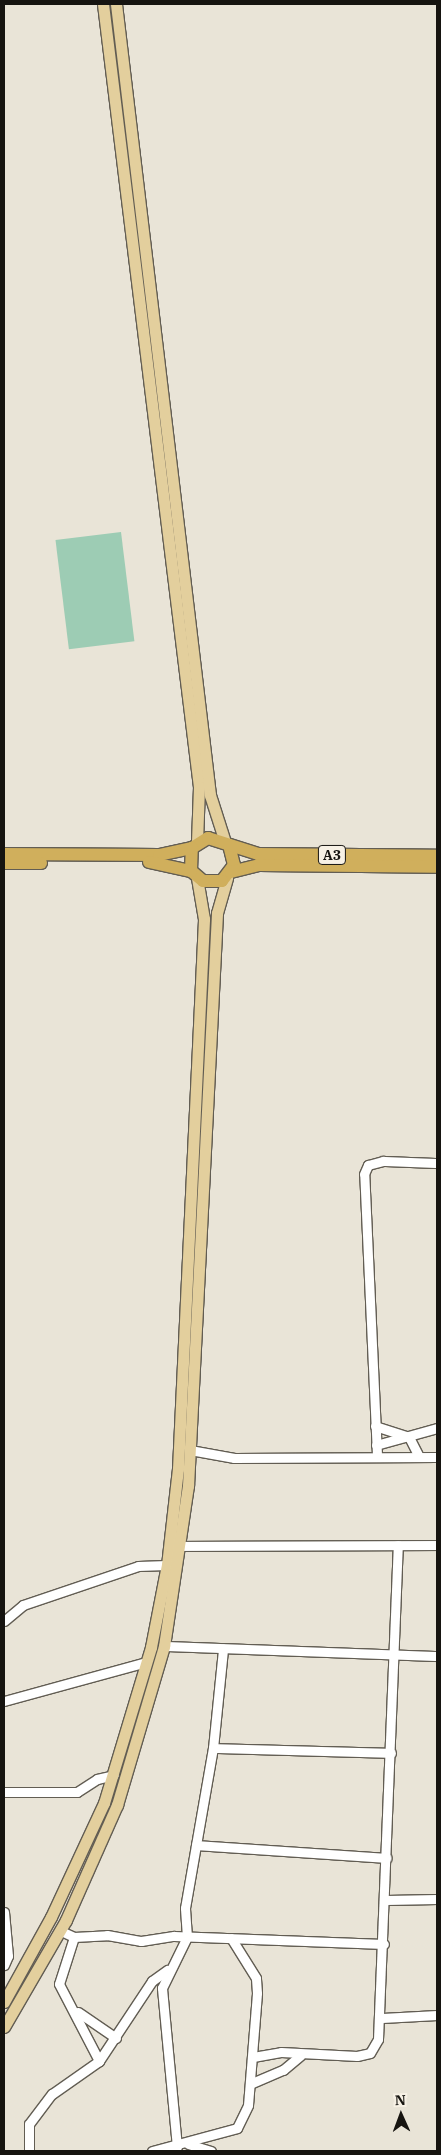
<!DOCTYPE html>
<style>
body{margin:0}
#map{position:relative;width:441px;height:2155px;overflow:hidden;background:#e9e4d7;font-family:"IBM Plex Serif",serif}
div>[style]{position:absolute}
.green>*{inset:0;background:#9dccb4;transform-origin:0 0}
.roads{filter:drop-shadow(1px 0 #625d53) drop-shadow(-1px 0 #625d53) drop-shadow(0 1px #625d53) drop-shadow(0 -1px #625d53)}
.minor>*{height:9px;margin:-4.5px;padding:0 4.5px;transform-origin:4.5px;border-radius:4.5px;background:#fff}
.major>*{height:11px;margin:-5.5px;padding:0 5.5px;transform-origin:5.5px;border-radius:5.5px;background:#e3cf9d}
.highway>*{height:12px;margin:-6px;padding:0 6px;transform-origin:6px;border-radius:6px;background:#d0af5c}
span{translate:-50% -50%;white-space:nowrap;text-align:center;line-height:1.15;-webkit-text-stroke:4.5px #f7f1e5;paint-order:stroke}
.shield-label span{padding:1px 4px;background:#f7f1e5;border:1px solid;border-radius:4px;-webkit-text-stroke-width:0}
.shield-label{font-size:14px;color:#161410;font-weight:700}
.frame{position:absolute;inset:0;border:5px solid #161410;pointer-events:none}
.north{position:absolute;left:376px;top:2090px;width:50px;height:50px;-webkit-text-stroke:4px #f7f1e5;paint-order:stroke;rotate:358deg;font-size:14px;font-weight:700;line-height:20px;text-align:center;color:#161410}
.north::after{content:'';display:block;margin:auto;width:18px;height:22px;background:#161410;clip-path:polygon(50% 0,100% 100%,50% 72%,0 100%)}
</style>
<div id="map">
<div class="green">
<div style="left:121px;top:532px;width:110px;height:66px;rotate:83deg"></div>
</div>
<div class="roads">
<div class="minor">
<div style="left:375px;top:1426px;width:36px;rotate:18deg"></div>
<div style="left:409px;top:1437px;width:22px;rotate:63deg"></div>
<div style="left:376px;top:1445px;width:63px;rotate:-15.6deg"></div>
<div style="left:190px;top:1450px;width:45px;rotate:10.3deg"></div>
<div style="left:234px;top:1458px;width:203px;rotate:-0.3deg"></div>
<div style="left:377px;top:1455px;width:281px;rotate:-92.6deg"></div>
<div style="left:364px;top:1174px;width:10px;rotate:-66deg"></div>
<div style="left:368px;top:1165px;width:16px;rotate:-15deg"></div>
<div style="left:383px;top:1161px;width:54px;rotate:2.1deg"></div>
<div style="left:173px;top:1546px;width:264px;rotate:-0.2deg"></div>
<div style="left:4px;top:1621px;width:25px;rotate:-40deg"></div>
<div style="left:23px;top:1605px;width:121px;rotate:-18.7deg"></div>
<div style="left:138px;top:1566px;width:29px;rotate:-2deg"></div>
<div style="left:164px;top:1646px;width:273px;rotate:2.1deg"></div>
<div style="left:4px;top:1701px;width:148px;rotate:-15.3deg"></div>
<div style="left:213px;top:1748px;width:178px;rotate:1.6deg"></div>
<div style="left:4px;top:1792px;width:73px"></div>
<div style="left:77px;top:1792px;width:24px;rotate:-33deg"></div>
<div style="left:97px;top:1779px;width:17px;rotate:-13deg"></div>
<div style="left:196px;top:1845px;width:191px;rotate:3.9deg"></div>
<div style="left:386px;top:1900px;width:51px;rotate:-1.1deg"></div>
<div style="left:4px;top:1912px;width:44px;rotate:84.8deg"></div>
<div style="left:8px;top:1956px;width:10px;rotate:114deg"></div>
<div style="left:61px;top:1931px;width:14px;rotate:25deg"></div>
<div style="left:74px;top:1937px;width:33px;rotate:-3deg"></div>
<div style="left:107px;top:1935px;width:35px;rotate:10deg"></div>
<div style="left:141px;top:1941px;width:33px;rotate:-9deg"></div>
<div style="left:174px;top:1936px;width:210px;rotate:2.2deg"></div>
<div style="left:74px;top:1937px;width:49px;rotate:107.7deg"></div>
<div style="left:59px;top:1984px;width:87px;rotate:62.5deg"></div>
<div style="left:78px;top:2012px;width:46px;rotate:34.4deg"></div>
<div style="left:382px;top:2018px;width:55px;rotate:-3.1deg"></div>
<div style="left:253px;top:2057px;width:28px;rotate:-10deg"></div>
<div style="left:281px;top:2052px;width:76px;rotate:3deg"></div>
<div style="left:357px;top:2056px;width:13px;rotate:-13deg"></div>
<div style="left:370px;top:2053px;width:16px;rotate:-60deg"></div>
<div style="left:378px;top:2039px;width:494px;rotate:-87.7deg"></div>
<div style="left:252px;top:2083px;width:34px;rotate:-23deg"></div>
<div style="left:283px;top:2070px;width:23px;rotate:-40deg"></div>
<div style="left:188px;top:2144px;width:24px;rotate:17deg"></div>
<div style="left:177px;top:2147px;width:160px;rotate:-95.4deg"></div>
<div style="left:162px;top:1988px;width:57px;rotate:-63.9deg"></div>
<div style="left:187px;top:1937px;width:29px;rotate:-94deg"></div>
<div style="left:185px;top:1908px;width:162px;rotate:-80.1deg"></div>
<div style="left:213px;top:1748px;width:100px;rotate:-84.2deg"></div>
<div style="left:29px;top:2151px;width:27px;rotate:-90deg"></div>
<div style="left:29px;top:2124px;width:38px;rotate:-53deg"></div>
<div style="left:52px;top:2094px;width:57px;rotate:-35.1deg"></div>
<div style="left:99px;top:2061px;width:96px;rotate:-56.5deg"></div>
<div style="left:152px;top:1981px;width:19px;rotate:-36deg"></div>
<div style="left:152px;top:2151px;width:88px;rotate:-15.1deg"></div>
<div style="left:237px;top:2128px;width:25px;rotate:-64deg"></div>
<div style="left:248px;top:2105px;width:112px;rotate:-85.4deg"></div>
<div style="left:257px;top:1993px;width:15px;rotate:-94deg"></div>
<div style="left:256px;top:1978px;width:47px;rotate:-122deg"></div>
</div>
<div class="major">
<div style="left:103px;top:4px;width:789px;rotate:83.01deg"></div>
<div style="left:199px;top:787px;width:55px;rotate:92.1deg"></div>
<div style="left:116px;top:4px;width:797px;rotate:83.22deg"></div>
<div style="left:210px;top:795px;width:49px;rotate:72.3deg"></div>
<div style="left:4px;top:2002px;width:97px;rotate:-61.1deg"></div>
<div style="left:51px;top:1917px;width:126px;rotate:-65.1deg"></div>
<div style="left:104px;top:1803px;width:163px;rotate:-73.2deg"></div>
<div style="left:151px;top:1647px;width:84px;rotate:-79deg"></div>
<div style="left:167px;top:1565px;width:97px;rotate:-83.5deg"></div>
<div style="left:178px;top:1469px;width:551px;rotate:-87.29deg"></div>
<div style="left:204px;top:919px;width:42px;rotate:-99.7deg"></div>
<div style="left:4px;top:2027px;width:124px;rotate:-59.9deg"></div>
<div style="left:66px;top:1920px;width:126px;rotate:-66.1deg"></div>
<div style="left:117px;top:1805px;width:166px;rotate:-73.5deg"></div>
<div style="left:164px;top:1646px;width:162px;rotate:-81.5deg"></div>
<div style="left:188px;top:1486px;width:574px;rotate:-87.1deg"></div>
<div style="left:217px;top:913px;width:37px;rotate:-74deg"></div>
</div>
<div class="highway">
<div style="left:229px;top:845px;width:21px;rotate:76deg"></div>
<div style="left:234px;top:865px;width:20px;rotate:127deg"></div>
<div style="left:222px;top:881px;width:19px;rotate:180deg"></div>
<div style="left:203px;top:881px;width:16px;rotate:-140deg"></div>
<div style="left:191px;top:871px;width:23px;rotate:-88deg"></div>
<div style="left:192px;top:848px;width:19px;rotate:-32deg"></div>
<div style="left:208px;top:838px;width:52px;rotate:17.7deg"></div>
<div style="left:258px;top:854px;width:179px;rotate:0.6deg"></div>
<div style="left:4px;top:854px;width:155px;rotate:0.4deg"></div>
<div style="left:159px;top:855px;width:34px;rotate:-12deg"></div>
<div style="left:149px;top:862px;width:43px;rotate:12.1deg"></div>
<div style="left:4px;top:863px;width:37px"></div>
<div style="left:231px;top:872px;width:29px;rotate:-14deg"></div>
<div style="left:259px;top:865px;width:178px;rotate:0.6deg"></div>
</div>
</div>
<div class="shield-label">
<span style="left:332px;top:855px">A3</span>
</div>
<div class="frame"></div>
<div class="north">N</div>
</div>
